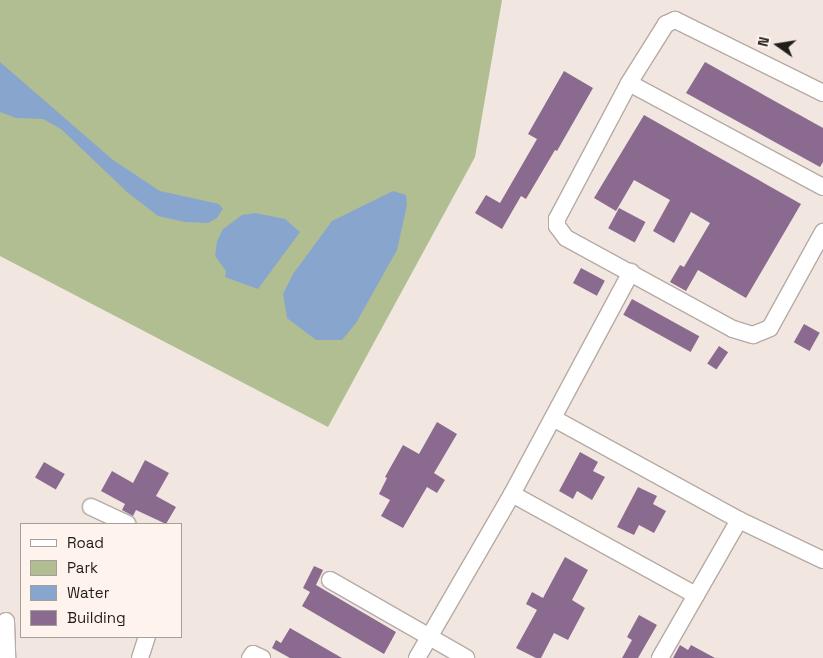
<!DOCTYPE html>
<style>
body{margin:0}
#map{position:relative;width:823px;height:658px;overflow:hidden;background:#f1e7e0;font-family:"Space Grotesk",sans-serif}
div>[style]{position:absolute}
.green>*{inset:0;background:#b0be92}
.water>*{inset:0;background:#88a6cd}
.building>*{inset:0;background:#8a6b8f;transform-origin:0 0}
.roads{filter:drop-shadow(1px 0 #b5aba4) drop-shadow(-1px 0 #b5aba4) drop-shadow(0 1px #b5aba4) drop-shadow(0 -1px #b5aba4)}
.minor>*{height:16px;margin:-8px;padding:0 8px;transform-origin:8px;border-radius:8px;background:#fff}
span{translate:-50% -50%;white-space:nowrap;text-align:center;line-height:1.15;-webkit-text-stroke:5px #fef4ed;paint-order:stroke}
.legend{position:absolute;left:20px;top:523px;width:162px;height:115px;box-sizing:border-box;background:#fef4ed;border:1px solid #a59e99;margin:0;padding:6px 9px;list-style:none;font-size:15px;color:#201d1a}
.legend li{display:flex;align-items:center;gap:10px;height:25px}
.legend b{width:25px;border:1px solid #a59e99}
.north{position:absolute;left:753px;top:20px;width:50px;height:50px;-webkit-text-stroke:4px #fef4ed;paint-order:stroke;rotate:283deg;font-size:14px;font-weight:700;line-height:20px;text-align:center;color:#201d1a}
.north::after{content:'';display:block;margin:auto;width:18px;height:22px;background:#201d1a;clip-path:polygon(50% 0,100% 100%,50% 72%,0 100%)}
</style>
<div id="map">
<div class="green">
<div style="clip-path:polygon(0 0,502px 0,475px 157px,328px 427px,0 256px)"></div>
</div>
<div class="water">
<div style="clip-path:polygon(0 62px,113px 160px,160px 191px,219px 204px,223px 209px,217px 218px,208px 223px,185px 222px,158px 216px,127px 192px,61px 129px,43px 119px,16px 118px,0 112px)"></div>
<div style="clip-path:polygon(393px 191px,406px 195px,407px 205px,397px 250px,356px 323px,342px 340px,316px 340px,287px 318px,283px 294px,293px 274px,332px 221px)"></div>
<div style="clip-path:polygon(255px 213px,285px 219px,300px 232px,258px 289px,225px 277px,226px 271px,215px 256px,217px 241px,223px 229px,242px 215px)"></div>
</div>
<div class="building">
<div style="clip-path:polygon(705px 62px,823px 128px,823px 162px,820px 167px,686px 93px)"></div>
<div style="clip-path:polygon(564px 71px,593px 88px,557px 151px,555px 150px,526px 199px,521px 196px,502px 229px,475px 213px,486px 195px,500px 203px,537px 139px,528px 134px)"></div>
<div style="clip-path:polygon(644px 115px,801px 204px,746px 298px,698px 270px,686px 291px,670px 282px,680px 265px,684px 267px,710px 223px,691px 212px,674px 243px,653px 231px,670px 200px,634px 180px,616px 211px,594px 198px)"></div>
<div style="left:619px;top:208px;width:30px;height:23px;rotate:28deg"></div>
<div style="left:581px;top:268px;width:27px;height:17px;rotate:28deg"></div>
<div style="left:632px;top:299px;width:77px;height:18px;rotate:29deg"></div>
<div style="left:804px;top:324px;width:18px;height:21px;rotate:29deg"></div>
<div style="left:719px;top:346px;width:11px;height:21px;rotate:34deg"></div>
<div style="clip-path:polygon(437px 422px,457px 434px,434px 473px,445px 480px,437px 493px,427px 487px,403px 528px,381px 516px,390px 500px,379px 494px,387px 478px,385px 477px,403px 445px,419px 454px)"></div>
<div style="clip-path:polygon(580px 452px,598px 462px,593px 471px,605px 477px,592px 500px,577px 491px,573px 499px,559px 491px)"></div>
<div style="clip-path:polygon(145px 460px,169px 473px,156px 496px,176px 507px,166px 524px,136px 510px,133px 516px,122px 510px,125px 504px,101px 491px,112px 471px,133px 483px)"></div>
<div style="left:44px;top:462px;width:24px;height:18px;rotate:30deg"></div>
<div style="clip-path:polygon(638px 487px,657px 496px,653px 504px,666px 511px,654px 533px,639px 525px,634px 535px,617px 527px)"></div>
<div style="clip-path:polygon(565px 557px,588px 570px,572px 600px,585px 608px,568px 640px,554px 633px,541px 658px,536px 658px,516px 648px,537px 610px,526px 604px,532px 592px,543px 598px)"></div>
<div style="clip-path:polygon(314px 566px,323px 570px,316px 585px,396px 632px,384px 654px,302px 606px,310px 592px,303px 588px)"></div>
<div style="clip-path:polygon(639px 615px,657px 625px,638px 658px,622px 658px,632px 640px,627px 637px)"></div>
<div style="clip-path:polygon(290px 628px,342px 658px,290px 658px,272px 648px,276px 640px,281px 643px)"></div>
<div style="clip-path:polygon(680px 645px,688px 650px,691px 645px,715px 658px,673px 658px)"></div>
</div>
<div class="roads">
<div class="minor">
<div style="left:629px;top:83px;width:220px;rotate:28.2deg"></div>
<div style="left:823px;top:93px;width:165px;rotate:-153.7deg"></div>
<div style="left:675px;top:20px;width:10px;rotate:156deg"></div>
<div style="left:666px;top:24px;width:70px;rotate:122.1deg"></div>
<div style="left:629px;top:83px;width:154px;rotate:117.9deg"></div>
<div style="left:557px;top:219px;width:7px;rotate:90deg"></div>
<div style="left:557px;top:226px;width:15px;rotate:53deg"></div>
<div style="left:566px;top:238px;width:190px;rotate:28.6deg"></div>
<div style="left:733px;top:329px;width:21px;rotate:17deg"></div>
<div style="left:753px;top:335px;width:18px;rotate:-22deg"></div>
<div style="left:770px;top:328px;width:110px;rotate:-61.1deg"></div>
<div style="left:553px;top:418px;width:212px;rotate:28.7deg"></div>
<div style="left:739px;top:520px;width:93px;rotate:25.5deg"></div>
<div style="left:512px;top:494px;width:210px;rotate:28.8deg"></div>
<div style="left:91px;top:507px;width:40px;rotate:25deg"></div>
<div style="left:330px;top:580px;width:157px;rotate:29.8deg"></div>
<div style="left:6px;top:621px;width:37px;rotate:88deg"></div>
<div style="left:140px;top:658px;width:22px;rotate:-72deg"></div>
<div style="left:250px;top:658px;width:5px;rotate:-53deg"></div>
<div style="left:253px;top:654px;width:10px;rotate:24deg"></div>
<div style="left:417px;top:658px;width:190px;rotate:-59.9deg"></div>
<div style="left:512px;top:494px;width:252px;rotate:-61.8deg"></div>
<div style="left:660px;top:658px;width:159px;rotate:-60.2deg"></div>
</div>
</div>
<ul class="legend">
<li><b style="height:6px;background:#fff"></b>Road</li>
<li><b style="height:14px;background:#b0be92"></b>Park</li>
<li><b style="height:14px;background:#88a6cd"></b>Water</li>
<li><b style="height:14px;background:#8a6b8f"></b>Building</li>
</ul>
<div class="north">N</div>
</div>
